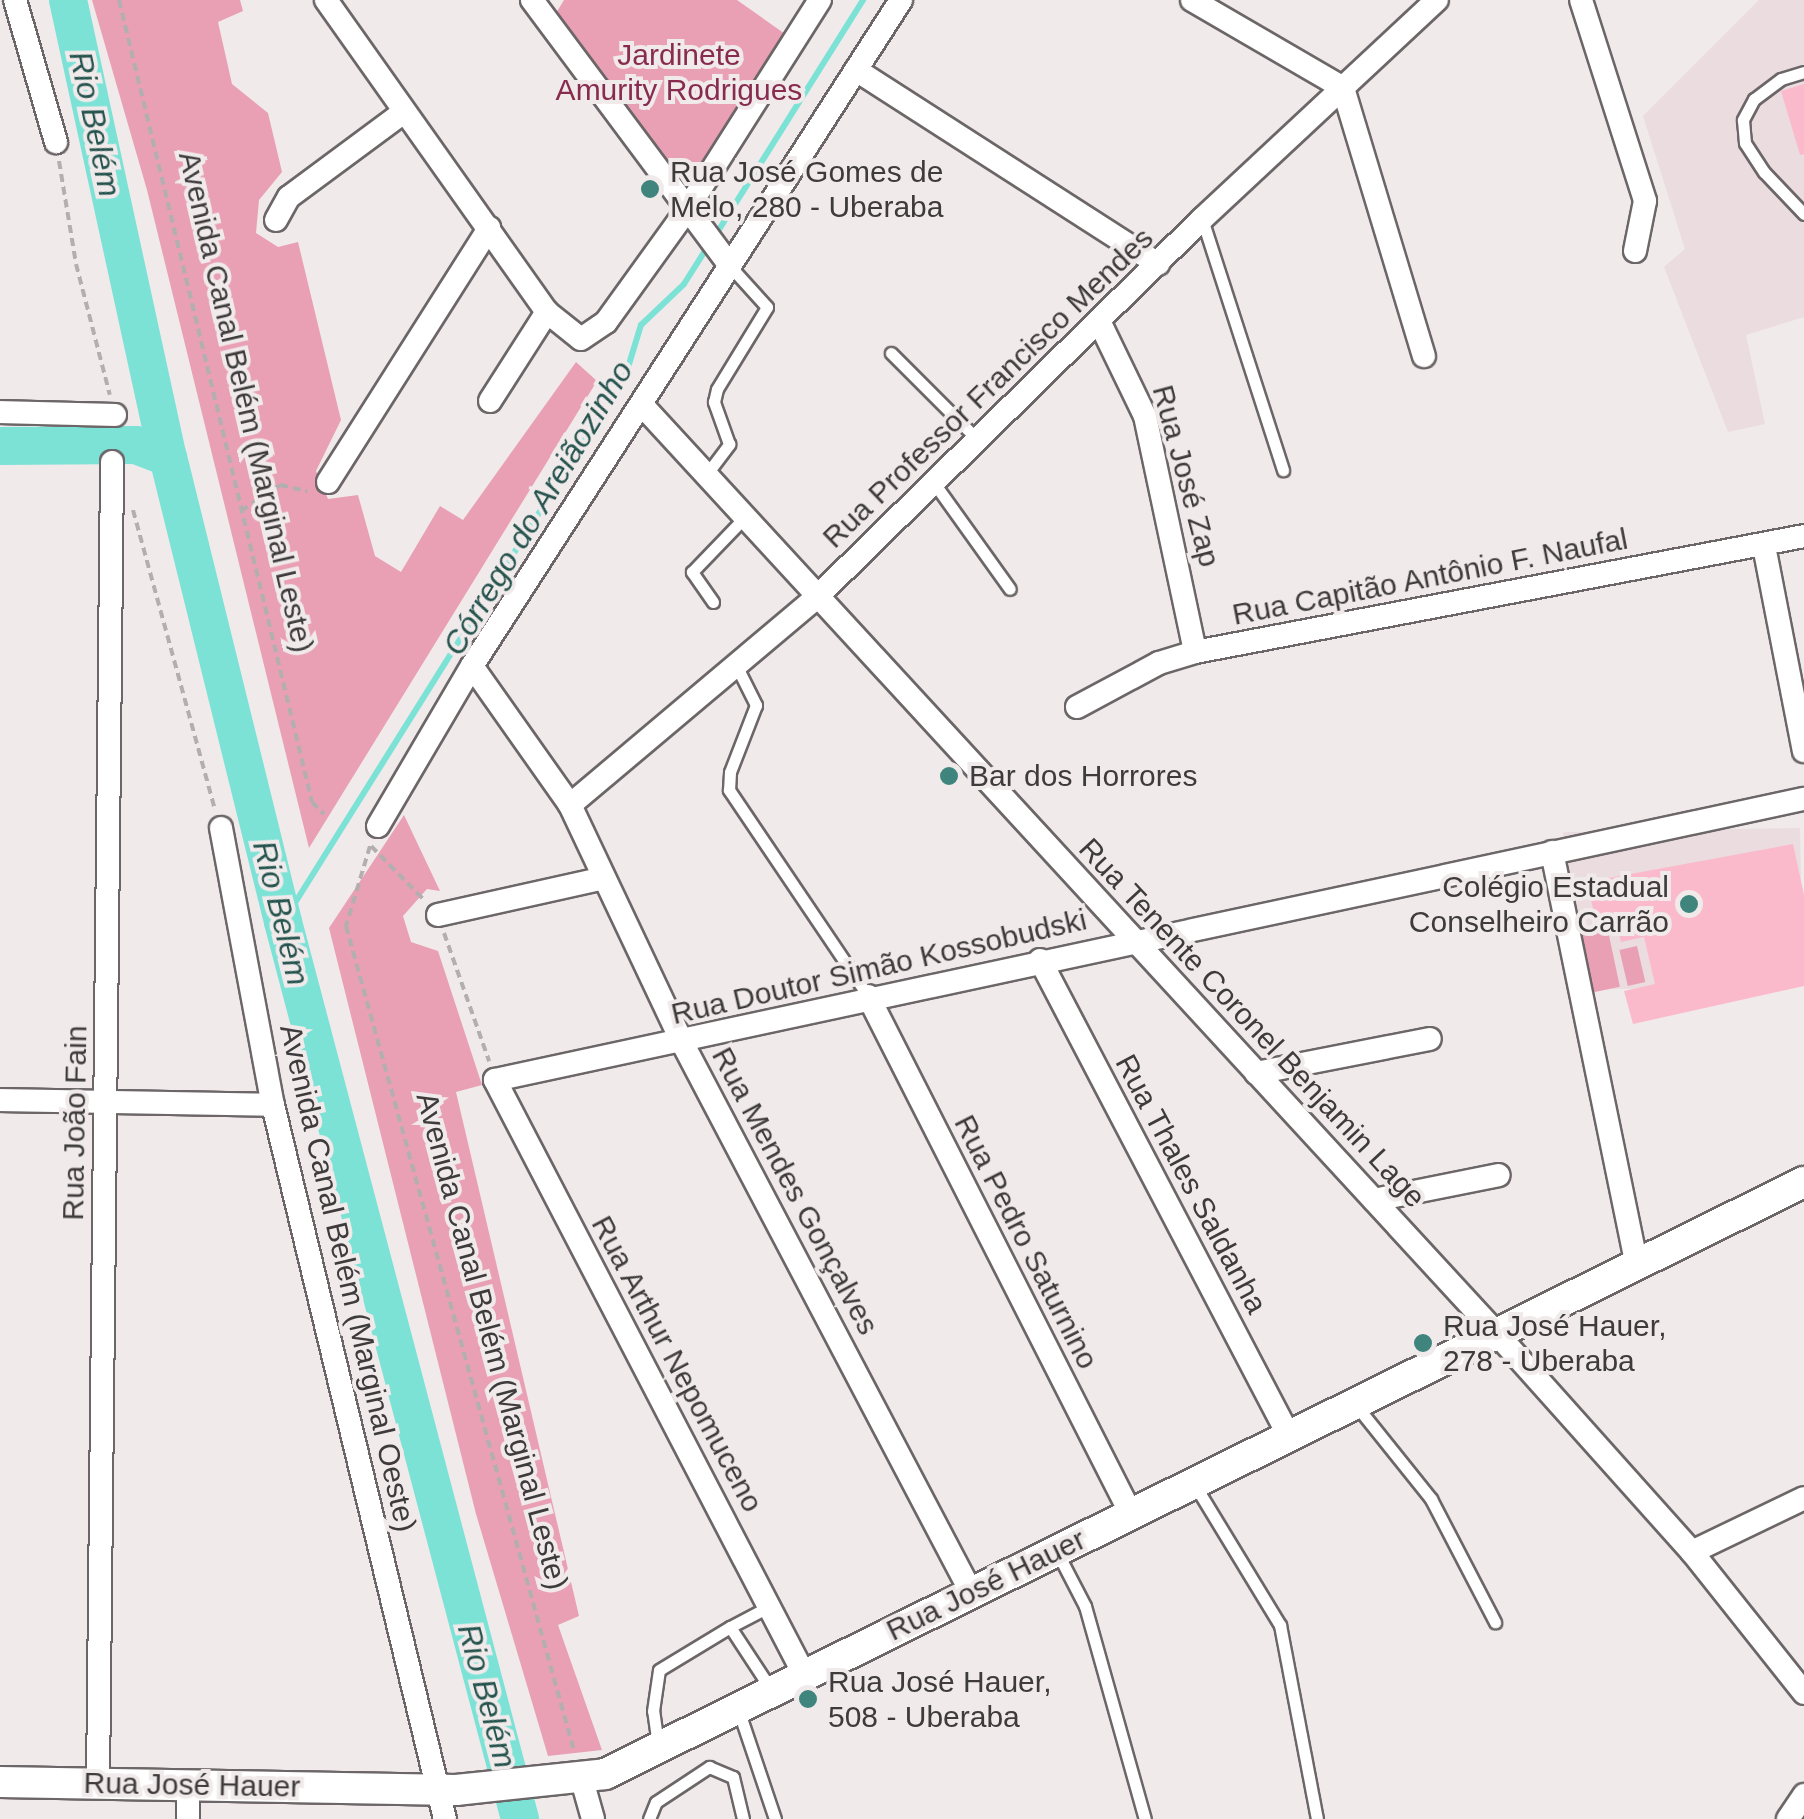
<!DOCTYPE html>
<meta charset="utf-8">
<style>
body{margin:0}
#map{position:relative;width:1804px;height:1819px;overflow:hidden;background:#f0eaeb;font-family:Helvetica,sans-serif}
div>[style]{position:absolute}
.built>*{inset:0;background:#eadcdf;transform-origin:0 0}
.green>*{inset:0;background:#e9a0b5;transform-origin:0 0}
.stream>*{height:6px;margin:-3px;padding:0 3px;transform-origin:3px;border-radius:3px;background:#7ce2d6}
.river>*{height:38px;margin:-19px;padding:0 19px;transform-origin:19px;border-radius:19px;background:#7ce2d6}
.building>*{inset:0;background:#fbbacc}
.path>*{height:4px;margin-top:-2px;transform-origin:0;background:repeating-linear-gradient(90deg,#b3aeaf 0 8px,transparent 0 13px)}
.roads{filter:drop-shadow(2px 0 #6c6668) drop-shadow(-2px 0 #6c6668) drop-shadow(0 2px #6c6668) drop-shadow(0 -2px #6c6668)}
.service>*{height:11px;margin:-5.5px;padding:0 5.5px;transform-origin:5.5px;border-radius:5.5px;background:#fff}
.minor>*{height:22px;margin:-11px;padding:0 11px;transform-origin:11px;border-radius:11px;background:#fff}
.secondary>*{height:30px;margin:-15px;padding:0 15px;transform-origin:15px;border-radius:15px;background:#fff}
.dots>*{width:28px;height:28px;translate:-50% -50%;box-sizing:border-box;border:5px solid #f0eaeb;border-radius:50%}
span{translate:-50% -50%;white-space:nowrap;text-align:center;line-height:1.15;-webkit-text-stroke:8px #f0eaeb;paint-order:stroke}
.park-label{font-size:30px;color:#872c4e}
.poi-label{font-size:30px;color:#3e3b3c}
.left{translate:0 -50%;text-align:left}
.right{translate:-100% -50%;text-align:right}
.street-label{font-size:30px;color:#3e3b3c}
.water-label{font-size:32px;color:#25534d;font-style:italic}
</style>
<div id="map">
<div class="built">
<div style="clip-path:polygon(1759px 0,1804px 0,1804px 317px,1746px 335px,1765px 424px,1728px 432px,1664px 267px,1685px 249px,1643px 116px)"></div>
<div style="left:1800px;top:828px;width:158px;height:237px;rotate:89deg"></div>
</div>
<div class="green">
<div style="clip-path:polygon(92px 0,240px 0,243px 11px,218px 22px,232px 84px,268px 113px,282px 172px,259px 200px,256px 233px,278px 247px,298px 242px,341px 420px,316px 471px,328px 499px,358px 495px,375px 556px,401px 572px,440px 506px,463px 520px,576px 362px,597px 381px,309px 848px,147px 190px)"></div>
<div style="clip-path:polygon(564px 0,737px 0,788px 36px,684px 199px,553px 18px)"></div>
<div style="clip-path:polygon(404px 815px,440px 891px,427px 889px,403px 916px,411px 942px,438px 951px,482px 1085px,456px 1092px,579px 1616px,558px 1625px,602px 1750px,548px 1756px,476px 1514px,329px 928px)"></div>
<div style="left:1607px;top:926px;width:62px;height:28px;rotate:78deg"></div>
<div style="left:1637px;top:946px;width:37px;height:18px;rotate:77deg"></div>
</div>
<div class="stream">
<div style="left:715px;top:236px;width:279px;rotate:-57.9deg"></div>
<div style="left:283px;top:922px;width:646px;rotate:-57.96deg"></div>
<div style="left:626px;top:374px;width:51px;rotate:-73deg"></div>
<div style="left:641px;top:325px;width:59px;rotate:-43.6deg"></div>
<div style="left:684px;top:284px;width:45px;rotate:-57.7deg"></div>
</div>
<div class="river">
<div style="left:68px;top:0;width:468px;rotate:77.7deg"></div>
<div style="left:168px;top:457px;width:479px;rotate:76.1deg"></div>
<div style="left:283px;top:922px;width:928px;rotate:75.2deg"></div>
<div style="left:0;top:446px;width:136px;rotate:-0.4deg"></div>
<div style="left:136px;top:445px;width:34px;rotate:21deg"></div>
</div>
<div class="building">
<div style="clip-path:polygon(1804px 84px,1804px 154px,1800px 155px,1781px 91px)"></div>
<div style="clip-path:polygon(1793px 844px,1804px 895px,1804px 986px,1633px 1024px,1624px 991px,1655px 984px,1644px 937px,1621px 942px,1615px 918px,1596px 922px,1587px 882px)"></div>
</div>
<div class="path">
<div style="left:119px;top:0;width:825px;rotate:76.47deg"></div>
<div style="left:312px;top:802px;width:17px;rotate:45deg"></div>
<div style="left:59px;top:161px;width:104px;rotate:80.6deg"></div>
<div style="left:76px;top:264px;width:135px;rotate:75.5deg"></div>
<div style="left:133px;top:510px;width:310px;rotate:74.7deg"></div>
<div style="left:241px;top:511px;width:47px;rotate:-33.7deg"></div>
<div style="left:280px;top:485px;width:28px;rotate:13deg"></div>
<div style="left:370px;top:846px;width:84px;rotate:106.7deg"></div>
<div style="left:346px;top:926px;width:856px;rotate:74.55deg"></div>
<div style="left:371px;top:846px;width:76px;rotate:45.5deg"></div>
<div style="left:444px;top:933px;width:136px;rotate:70.6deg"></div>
</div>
<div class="roads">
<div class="service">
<div style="left:1804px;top:72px;width:24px;rotate:163deg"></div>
<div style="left:1781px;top:79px;width:34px;rotate:143deg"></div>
<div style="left:1754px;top:99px;width:24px;rotate:118deg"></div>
<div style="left:1743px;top:120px;width:23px;rotate:85deg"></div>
<div style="left:1745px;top:143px;width:35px;rotate:57deg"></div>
<div style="left:1764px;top:172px;width:58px;rotate:46.4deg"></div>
<div style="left:1202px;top:219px;width:264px;rotate:72.1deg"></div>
<div style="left:891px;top:353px;width:123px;rotate:45deg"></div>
<div style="left:706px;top:475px;width:39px;rotate:-53deg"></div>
<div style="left:729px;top:444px;width:45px;rotate:-109.7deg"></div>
<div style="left:714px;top:402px;width:13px;rotate:-77deg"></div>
<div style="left:717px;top:389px;width:96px;rotate:-58.6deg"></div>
<div style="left:767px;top:307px;width:55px;rotate:-132.1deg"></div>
<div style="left:934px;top:483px;width:130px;rotate:54.4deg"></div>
<div style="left:713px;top:602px;width:37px;rotate:-125deg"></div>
<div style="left:692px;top:572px;width:76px;rotate:-46.1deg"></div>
<div style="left:736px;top:665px;width:45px;rotate:63.4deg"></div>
<div style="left:756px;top:705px;width:72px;rotate:111.2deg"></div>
<div style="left:730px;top:772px;width:18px;rotate:93deg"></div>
<div style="left:729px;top:790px;width:249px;rotate:56deg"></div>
<div style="left:1355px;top:1404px;width:122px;rotate:51.3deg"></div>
<div style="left:1431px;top:1499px;width:139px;rotate:62.5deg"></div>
<div style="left:1196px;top:1487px;width:162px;rotate:58.7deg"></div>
<div style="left:1280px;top:1625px;width:197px;rotate:79.2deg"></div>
<div style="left:1058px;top:1554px;width:59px;rotate:62.6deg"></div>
<div style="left:1085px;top:1606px;width:221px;rotate:74.3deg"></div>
<div style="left:730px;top:1627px;width:45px;rotate:-27.7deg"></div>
<div style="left:739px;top:1712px;width:113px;rotate:71.4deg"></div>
<div style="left:658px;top:1745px;width:34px;rotate:-98deg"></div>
<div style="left:653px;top:1711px;width:41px;rotate:-81.7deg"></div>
<div style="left:659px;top:1670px;width:83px;rotate:-31.2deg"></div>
<div style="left:730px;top:1627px;width:77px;rotate:56.7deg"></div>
<div style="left:649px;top:1819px;width:18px;rotate:-68deg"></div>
<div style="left:656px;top:1802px;width:64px;rotate:-33.4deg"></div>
<div style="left:709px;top:1767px;width:26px;rotate:23deg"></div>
<div style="left:733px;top:1777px;width:43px;rotate:76.6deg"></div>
</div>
<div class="minor">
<div style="left:15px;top:0;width:148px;rotate:73.9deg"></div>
<div style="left:326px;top:0;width:382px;rotate:54.7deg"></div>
<div style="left:547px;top:312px;width:43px;rotate:38.5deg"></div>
<div style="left:581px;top:339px;width:30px;rotate:-34deg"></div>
<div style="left:606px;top:322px;width:137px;rotate:-54.2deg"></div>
<div style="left:686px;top:211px;width:250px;rotate:-57.6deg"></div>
<div style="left:532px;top:0;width:332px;rotate:53.3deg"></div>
<div style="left:1192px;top:0;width:175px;rotate:30.2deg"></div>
<div style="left:1343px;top:88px;width:280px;rotate:73.2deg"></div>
<div style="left:1581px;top:0;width:211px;rotate:72.3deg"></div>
<div style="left:1645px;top:201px;width:51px;rotate:101.3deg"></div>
<div style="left:856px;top:70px;width:359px;rotate:32.7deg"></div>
<div style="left:276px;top:220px;width:26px;rotate:-61deg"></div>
<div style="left:289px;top:197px;width:143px;rotate:-36.5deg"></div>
<div style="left:1099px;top:321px;width:106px;rotate:64.2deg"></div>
<div style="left:1145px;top:416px;width:241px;rotate:78deg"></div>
<div style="left:490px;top:401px;width:106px;rotate:-57.4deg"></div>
<div style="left:642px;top:405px;width:1264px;rotate:47.37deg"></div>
<div style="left:1498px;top:1335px;width:291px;rotate:48.2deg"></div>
<div style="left:1692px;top:1552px;width:180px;rotate:51.5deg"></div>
<div style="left:0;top:412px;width:115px;rotate:1.5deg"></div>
<div style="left:328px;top:482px;width:301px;rotate:-57.6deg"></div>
<div style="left:1764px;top:546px;width:209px;rotate:79deg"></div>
<div style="left:472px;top:666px;width:170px;rotate:54.8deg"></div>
<div style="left:570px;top:805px;width:264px;rotate:64.7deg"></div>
<div style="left:683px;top:1044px;width:619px;rotate:62.28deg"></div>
<div style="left:1077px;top:707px;width:93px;rotate:-28.2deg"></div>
<div style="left:1159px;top:663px;width:38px;rotate:-17deg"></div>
<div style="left:1195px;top:652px;width:620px;rotate:-10.78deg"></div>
<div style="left:570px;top:805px;width:324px;rotate:-40.1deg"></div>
<div style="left:818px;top:596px;width:538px;rotate:-44.47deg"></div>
<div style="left:1202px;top:219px;width:321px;rotate:-43deg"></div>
<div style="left:378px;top:826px;width:186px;rotate:-59.6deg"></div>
<div style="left:472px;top:666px;width:792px;rotate:-57.21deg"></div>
<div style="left:221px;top:828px;width:282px;rotate:79.4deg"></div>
<div style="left:273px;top:1105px;width:734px;rotate:76.46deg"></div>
<div style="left:1552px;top:852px;width:418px;rotate:78.4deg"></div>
<div style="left:438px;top:915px;width:167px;rotate:-12.5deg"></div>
<div style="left:1040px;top:960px;width:537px;rotate:62.39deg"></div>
<div style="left:868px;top:996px;width:581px;rotate:63.08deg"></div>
<div style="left:1256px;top:1073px;width:177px;rotate:-11.1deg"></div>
<div style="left:0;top:1100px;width:273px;rotate:1deg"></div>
<div style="left:1374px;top:1200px;width:127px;rotate:-11.3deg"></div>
<div style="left:1692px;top:1552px;width:124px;rotate:-25.7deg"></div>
<div style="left:805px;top:1676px;width:672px;rotate:-117.48deg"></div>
<div style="left:495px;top:1080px;width:1339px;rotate:-12.12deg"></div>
<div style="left:582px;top:1780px;width:41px;rotate:74.2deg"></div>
<div style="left:98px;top:1783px;width:1321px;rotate:-89.39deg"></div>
<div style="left:188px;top:1819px;width:34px;rotate:-90deg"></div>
<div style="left:1788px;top:1819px;width:29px;rotate:-56deg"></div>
</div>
<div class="secondary">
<div style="left:0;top:1782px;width:456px;rotate:1deg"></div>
<div style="left:456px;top:1790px;width:150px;rotate:-6.1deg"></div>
<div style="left:605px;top:1774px;width:1337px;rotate:-26.28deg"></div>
</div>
</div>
<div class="dots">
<div style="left:650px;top:189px;background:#3f857d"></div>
<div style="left:949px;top:776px;background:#3f857d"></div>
<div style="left:1689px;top:904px;background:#3f857d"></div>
<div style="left:1423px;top:1343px;background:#3f857d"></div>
<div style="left:808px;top:1699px;background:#3f857d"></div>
</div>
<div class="park-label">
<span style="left:679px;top:72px">Jardinete<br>Amurity Rodrigues</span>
</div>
<div class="poi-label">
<span class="left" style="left:670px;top:189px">Rua José Gomes de<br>Melo, 280 - Uberaba</span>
<span class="left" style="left:969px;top:776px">Bar dos Horrores</span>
<span class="right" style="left:1669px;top:904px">Colégio Estadual<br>Conselheiro Carrão</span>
<span class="left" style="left:1443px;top:1343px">Rua José Hauer,<br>278 - Uberaba</span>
<span class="left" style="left:828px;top:1699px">Rua José Hauer,<br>508 - Uberaba</span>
</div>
<div class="street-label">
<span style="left:988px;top:388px;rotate:-44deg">Rua Professor Francisco Mendes</span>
<span style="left:246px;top:402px;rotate:77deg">Avenida Canal Belém (Marginal Leste)</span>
<span style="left:1186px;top:476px;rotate:75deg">Rua José Zap</span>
<span style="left:1430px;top:577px;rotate:-11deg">Rua Capitão Antônio F. Naufal</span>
<span style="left:879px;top:967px;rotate:-13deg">Rua Doutor Simão Kossobudski</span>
<span style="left:1252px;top:1023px;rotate:47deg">Rua Tenente Coronel Benjamin Lage</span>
<span style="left:75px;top:1123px;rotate:-89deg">Rua João Fain</span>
<span style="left:1191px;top:1184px;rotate:62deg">Rua Thales Saldanha</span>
<span style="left:795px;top:1191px;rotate:62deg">Rua Mendes Gonçalves</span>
<span style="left:1026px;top:1242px;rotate:63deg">Rua Pedro Saturnino</span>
<span style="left:348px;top:1278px;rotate:77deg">Avenida Canal Belém (Marginal Oeste)</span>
<span style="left:492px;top:1341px;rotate:75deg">Avenida Canal Belém (Marginal Leste)</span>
<span style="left:677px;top:1364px;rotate:62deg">Rua Arthur Nepomuceno</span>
<span style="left:986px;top:1585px;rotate:-26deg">Rua José Hauer</span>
<span style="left:192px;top:1785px;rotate:1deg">Rua José Hauer</span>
</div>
<div class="water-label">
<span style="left:95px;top:124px;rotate:78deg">Rio Belém</span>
<span style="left:538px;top:508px;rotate:-59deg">Córrego do Areiãozinho</span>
<span style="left:281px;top:913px;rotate:76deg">Rio Belém</span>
<span style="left:487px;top:1696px;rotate:75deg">Rio Belém</span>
</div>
</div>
